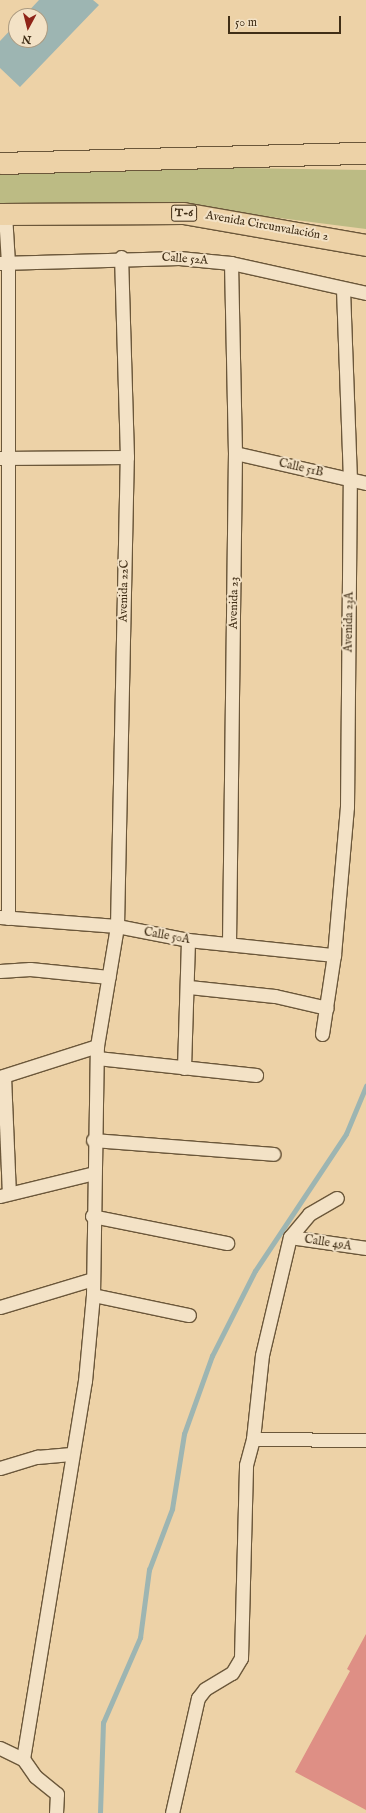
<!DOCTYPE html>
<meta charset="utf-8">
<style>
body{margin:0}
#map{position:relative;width:366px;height:1813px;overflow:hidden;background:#edd2a7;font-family:"IM FELL English",serif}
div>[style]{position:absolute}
.green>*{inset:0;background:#bcbb84}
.water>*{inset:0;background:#9db5b2}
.stream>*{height:4.5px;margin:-2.25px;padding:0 2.25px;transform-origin:2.25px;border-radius:2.25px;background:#9db5b2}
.building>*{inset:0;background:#de8f85}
.roads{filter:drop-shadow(1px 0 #6b573a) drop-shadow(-1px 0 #6b573a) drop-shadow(0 1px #6b573a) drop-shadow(0 -1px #6b573a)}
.minor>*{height:13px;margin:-6.5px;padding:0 6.5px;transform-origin:6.5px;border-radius:6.5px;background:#f3e2c6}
.trunk>*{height:21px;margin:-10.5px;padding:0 10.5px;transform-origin:10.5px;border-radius:10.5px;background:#edd2a7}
span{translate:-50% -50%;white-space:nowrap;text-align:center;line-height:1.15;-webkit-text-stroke:4px #f3e2c6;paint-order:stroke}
.shield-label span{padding:1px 3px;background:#f3e2c6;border:1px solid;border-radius:3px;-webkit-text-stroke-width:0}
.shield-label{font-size:11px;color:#402e16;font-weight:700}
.street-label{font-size:12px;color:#402e16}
.north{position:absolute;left:8px;top:8px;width:40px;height:40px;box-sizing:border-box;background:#f3e2c6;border:1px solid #ab9a80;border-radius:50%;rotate:187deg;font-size:11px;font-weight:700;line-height:16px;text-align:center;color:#402e16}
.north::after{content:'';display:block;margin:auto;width:14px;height:18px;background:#8f2418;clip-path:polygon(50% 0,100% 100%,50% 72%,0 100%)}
.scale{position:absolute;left:228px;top:16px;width:113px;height:18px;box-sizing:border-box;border:2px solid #402e16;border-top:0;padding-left:5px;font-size:12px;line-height:14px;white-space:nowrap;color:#402e16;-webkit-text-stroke:3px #f3e2c6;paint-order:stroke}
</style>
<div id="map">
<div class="green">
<div style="clip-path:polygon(185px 167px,366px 170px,366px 229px,185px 206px,0 208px,0 172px)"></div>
</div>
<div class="water">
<div style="clip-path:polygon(39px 0,93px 0,99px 5px,20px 87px,0 68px,0 41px,16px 24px,16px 40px,40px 40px,40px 16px,24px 16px)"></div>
</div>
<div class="stream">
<div style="left:100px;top:1813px;width:90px;rotate:-88.1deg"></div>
<div style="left:103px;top:1723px;width:93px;rotate:-66.5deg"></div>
<div style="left:140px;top:1638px;width:69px;rotate:-82.5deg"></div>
<div style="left:149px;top:1570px;width:65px;rotate:-69.3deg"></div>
<div style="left:172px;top:1509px;width:76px;rotate:-80.9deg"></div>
<div style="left:184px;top:1434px;width:83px;rotate:-70.3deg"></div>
<div style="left:212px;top:1356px;width:95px;rotate:-63.2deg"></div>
<div style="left:255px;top:1271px;width:164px;rotate:-56.4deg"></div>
<div style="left:346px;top:1134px;width:52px;rotate:-67.4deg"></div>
</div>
<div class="building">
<div style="clip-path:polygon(366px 1634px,366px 1810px,295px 1772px,350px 1671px,347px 1669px)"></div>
</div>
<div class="roads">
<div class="minor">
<div style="left:5px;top:214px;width:49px;rotate:86.5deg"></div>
<div style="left:8px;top:263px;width:655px;rotate:90deg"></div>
<div style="left:0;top:263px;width:179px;rotate:-1.6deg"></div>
<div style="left:179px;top:258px;width:52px;rotate:5.5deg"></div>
<div style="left:231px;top:263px;width:138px;rotate:12.5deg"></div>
<div style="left:235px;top:453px;width:134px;rotate:12.9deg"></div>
<div style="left:0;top:458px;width:127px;rotate:-0.5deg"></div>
<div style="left:0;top:917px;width:117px;rotate:4.4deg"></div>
<div style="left:117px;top:926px;width:72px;rotate:11.2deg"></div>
<div style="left:188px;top:940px;width:147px;rotate:5.9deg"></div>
<div style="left:229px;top:943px;width:490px;rotate:-89.3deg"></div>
<div style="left:235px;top:453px;width:190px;rotate:-91.2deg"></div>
<div style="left:0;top:971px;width:30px;rotate:-4deg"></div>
<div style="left:30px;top:969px;width:79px;rotate:5.8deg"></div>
<div style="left:189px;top:987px;width:86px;rotate:6deg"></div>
<div style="left:275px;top:996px;width:53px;rotate:13deg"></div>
<div style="left:322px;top:1034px;width:80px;rotate:-81.4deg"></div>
<div style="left:334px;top:955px;width:149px;rotate:-85deg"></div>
<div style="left:347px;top:807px;width:327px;rotate:-89.5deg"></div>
<div style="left:350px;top:480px;width:191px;rotate:-92.1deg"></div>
<div style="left:97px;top:1058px;width:160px;rotate:6.1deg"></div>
<div style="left:184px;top:1068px;width:128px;rotate:-88.2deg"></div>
<div style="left:4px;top:1076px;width:117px;rotate:87.6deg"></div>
<div style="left:0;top:1077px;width:102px;rotate:-17.7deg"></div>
<div style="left:93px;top:1140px;width:181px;rotate:4.4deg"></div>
<div style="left:0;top:1196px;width:97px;rotate:-13.7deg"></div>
<div style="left:92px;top:1216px;width:138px;rotate:11.3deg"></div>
<div style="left:290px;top:1237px;width:77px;rotate:8.2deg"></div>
<div style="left:93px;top:1295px;width:98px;rotate:11.8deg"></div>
<div style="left:0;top:1307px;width:97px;rotate:-16.8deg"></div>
<div style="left:253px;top:1439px;width:84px;rotate:-83.9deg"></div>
<div style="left:262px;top:1355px;width:121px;rotate:-76.7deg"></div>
<div style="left:290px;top:1237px;width:30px;rotate:-50deg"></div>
<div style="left:309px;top:1214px;width:32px;rotate:-30deg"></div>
<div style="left:0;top:1468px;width:39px;rotate:-17deg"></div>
<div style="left:37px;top:1457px;width:34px;rotate:-5deg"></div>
<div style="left:0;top:1748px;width:25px;rotate:26deg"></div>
<div style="left:56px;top:1813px;width:19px;rotate:-87deg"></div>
<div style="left:57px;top:1794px;width:28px;rotate:-141deg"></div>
<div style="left:35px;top:1776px;width:21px;rotate:-125deg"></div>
<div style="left:23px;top:1759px;width:383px;rotate:-80.7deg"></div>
<div style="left:85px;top:1381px;width:86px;rotate:-84.7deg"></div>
<div style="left:93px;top:1295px;width:249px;rotate:-89.1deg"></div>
<div style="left:97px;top:1046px;width:122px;rotate:-80.5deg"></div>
<div style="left:117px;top:926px;width:469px;rotate:-88.8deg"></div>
<div style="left:127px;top:457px;width:200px;rotate:-91.7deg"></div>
<div style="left:172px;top:1813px;width:118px;rotate:-77.3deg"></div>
<div style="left:198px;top:1698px;width:11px;rotate:-52deg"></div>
<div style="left:205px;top:1689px;width:31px;rotate:-31deg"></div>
<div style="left:232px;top:1673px;width:17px;rotate:-59deg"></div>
<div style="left:241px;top:1658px;width:193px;rotate:-88.5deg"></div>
<div style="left:246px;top:1465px;width:27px;rotate:-75deg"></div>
<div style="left:253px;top:1439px;width:113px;rotate:0.5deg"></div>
</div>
<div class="trunk">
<div style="left:0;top:163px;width:366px;rotate:-1.6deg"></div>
<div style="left:0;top:214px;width:183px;rotate:-0.3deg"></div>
<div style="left:183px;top:213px;width:186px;rotate:9.9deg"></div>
</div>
</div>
<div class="shield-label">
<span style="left:184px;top:213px">T-6</span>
</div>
<div class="street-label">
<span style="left:267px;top:226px;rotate:10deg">Avenida Circunvalación 2</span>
<span style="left:185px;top:259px;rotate:4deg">Calle 52A</span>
<span style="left:301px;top:468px;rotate:13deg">Calle 51B</span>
<span style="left:124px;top:591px;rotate:-89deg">Avenida 22C</span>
<span style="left:234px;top:603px;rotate:-89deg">Avenida 23</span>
<span style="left:349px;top:622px;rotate:-89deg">Avenida 23A</span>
<span style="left:167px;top:936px;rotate:10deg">Calle 50A</span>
<span style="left:328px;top:1243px;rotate:9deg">Calle 49A</span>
</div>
<div class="north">N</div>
<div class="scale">50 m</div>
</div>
